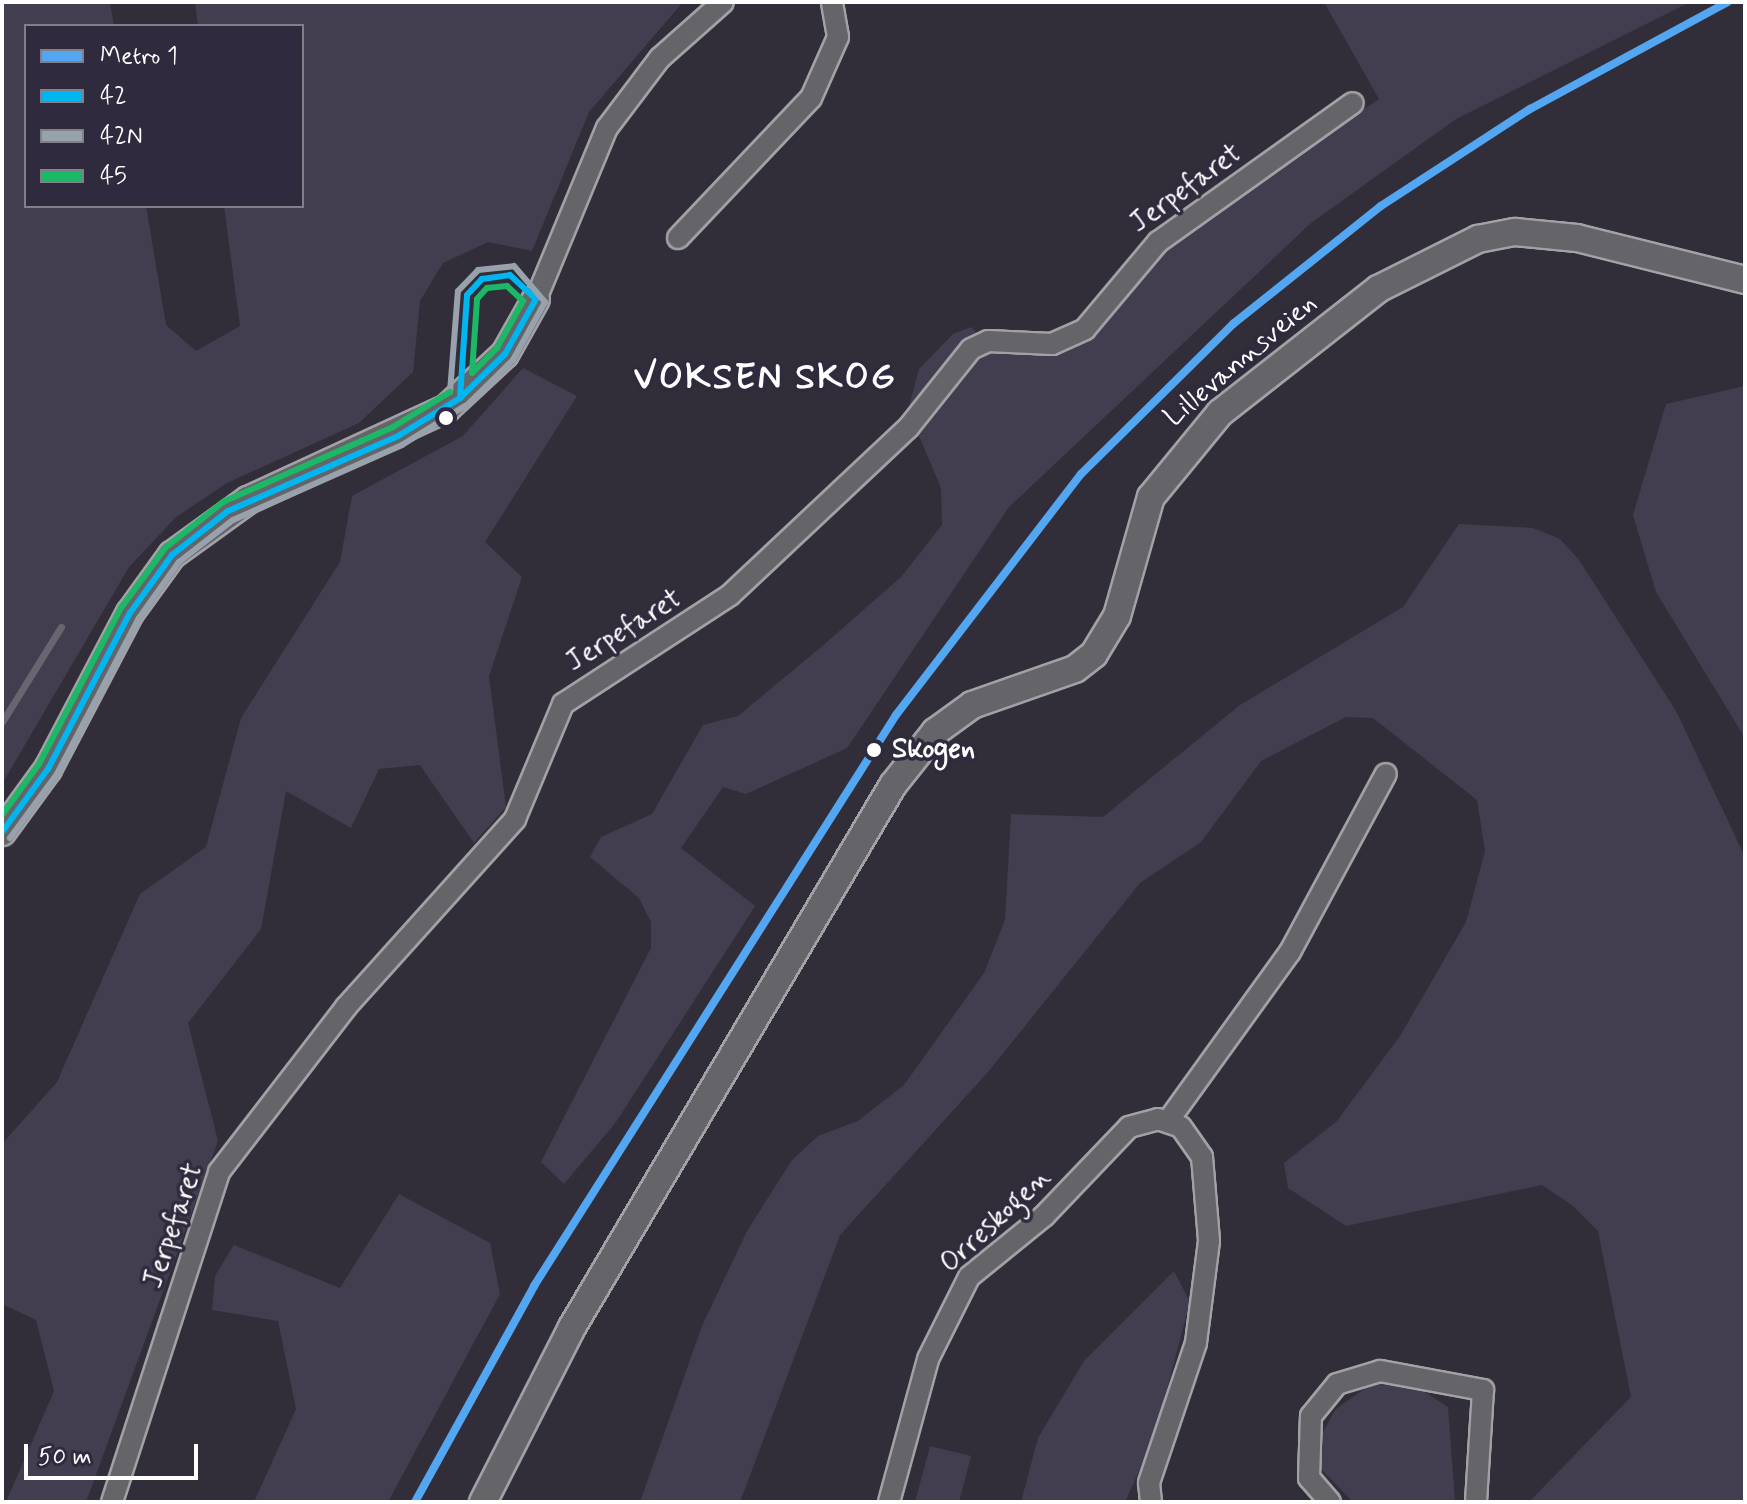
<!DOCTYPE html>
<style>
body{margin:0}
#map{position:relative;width:1747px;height:1504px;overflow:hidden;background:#312e39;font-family:Mynerve,sans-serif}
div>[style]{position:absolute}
.green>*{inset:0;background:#433e4f}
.stream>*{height:7px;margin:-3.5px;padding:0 3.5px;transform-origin:3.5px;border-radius:3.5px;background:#686571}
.roads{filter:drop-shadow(2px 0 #a2a1a6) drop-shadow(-2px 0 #a2a1a6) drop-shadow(0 2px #a2a1a6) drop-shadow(0 -2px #a2a1a6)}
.minor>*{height:20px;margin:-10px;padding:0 10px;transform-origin:10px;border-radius:10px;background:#656469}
.tertiary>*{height:26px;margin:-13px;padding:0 13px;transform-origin:13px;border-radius:13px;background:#656469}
.bus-1>*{height:6px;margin:-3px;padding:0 3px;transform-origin:3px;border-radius:3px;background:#00b6f1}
.bus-2>*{height:6px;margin:-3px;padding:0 3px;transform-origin:3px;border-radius:3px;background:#98a2ac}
.bus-3>*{height:6px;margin:-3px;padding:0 3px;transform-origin:3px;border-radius:3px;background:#1ab867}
.metro-1>*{height:8px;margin:-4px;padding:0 4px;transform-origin:4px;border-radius:4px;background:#53a6f2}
.dots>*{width:22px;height:22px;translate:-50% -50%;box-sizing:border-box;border:4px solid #2f2a3d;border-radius:50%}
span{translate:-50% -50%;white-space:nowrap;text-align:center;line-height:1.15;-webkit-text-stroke:7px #2f2a3d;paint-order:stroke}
.street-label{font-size:28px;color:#fff}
.stop-label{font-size:28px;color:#fff;font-weight:700}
.left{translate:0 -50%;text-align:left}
.district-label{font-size:36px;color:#fff;font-weight:700;letter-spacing:2px}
.frame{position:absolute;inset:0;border:4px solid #fff;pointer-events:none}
.legend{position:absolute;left:24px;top:24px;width:280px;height:184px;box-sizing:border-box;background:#2f2a3d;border:2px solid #827f8b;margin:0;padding:10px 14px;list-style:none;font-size:24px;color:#fff}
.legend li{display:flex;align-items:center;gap:16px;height:40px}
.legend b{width:40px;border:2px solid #827f8b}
.scale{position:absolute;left:24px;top:1444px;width:174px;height:36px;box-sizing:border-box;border:4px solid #fff;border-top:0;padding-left:10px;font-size:24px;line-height:28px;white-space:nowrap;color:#fff;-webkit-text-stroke:6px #2f2a3d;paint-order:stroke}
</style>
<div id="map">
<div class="green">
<div style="clip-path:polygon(2px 2px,110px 2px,114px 26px,26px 26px,26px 206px,146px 206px,166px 325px,196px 351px,240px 326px,224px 206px,302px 206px,302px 26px,198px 26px,195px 2px,683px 2px,589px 112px,532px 251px,488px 242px,443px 263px,420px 301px,413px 372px,359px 423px,227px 483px,176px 517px,129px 567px,2px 784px)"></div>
<div style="clip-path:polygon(1324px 2px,1690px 2px,1456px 119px,1311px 223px,1009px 507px,847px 748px,746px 794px,723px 787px,681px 848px,755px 906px,616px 1122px,564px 1184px,541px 1162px,651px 948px,651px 922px,639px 898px,590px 857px,601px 837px,652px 814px,703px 725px,738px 716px,820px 648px,901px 577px,942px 525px,941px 488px,908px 410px,919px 369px,953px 334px,971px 327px,993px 350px,1020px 354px,1079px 339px,1103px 323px,1158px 250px,1379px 99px)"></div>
<div style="clip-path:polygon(523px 368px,577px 396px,485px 542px,522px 577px,489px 676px,506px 807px,474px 843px,420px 765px,379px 769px,351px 828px,286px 791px,261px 929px,188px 1023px,218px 1141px,86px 1502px,6px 1502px,54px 1391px,36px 1320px,2px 1304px,2px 1144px,57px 1082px,140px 894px,206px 847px,241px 718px,340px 562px,352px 496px,463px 436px)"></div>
<div style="clip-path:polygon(1745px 386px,1745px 738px,1656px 592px,1633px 515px,1666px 404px)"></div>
<div style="clip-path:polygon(1459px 524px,1533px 528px,1560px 539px,1579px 560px,1676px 711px,1745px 857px,1745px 1502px,1529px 1502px,1631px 1397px,1598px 1231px,1572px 1205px,1542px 1185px,1346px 1226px,1288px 1188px,1284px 1163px,1337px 1121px,1400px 1036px,1466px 922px,1485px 851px,1477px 800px,1373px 718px,1346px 717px,1261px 761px,1201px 842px,1140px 883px,988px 1072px,840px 1235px,740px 1502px,640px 1502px,702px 1326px,747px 1231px,792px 1160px,818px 1136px,858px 1121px,904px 1085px,984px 973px,1005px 920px,1011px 814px,1103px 817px,1240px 705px,1403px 607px)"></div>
<div style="clip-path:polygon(399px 1194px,490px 1243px,500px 1294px,388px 1502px,254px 1502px,296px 1409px,278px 1321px,212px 1310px,215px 1276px,234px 1245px,340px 1288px)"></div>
<div style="clip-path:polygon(1174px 1271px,1190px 1302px,1154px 1438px,1125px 1502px,1021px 1502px,1038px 1438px,1084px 1361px)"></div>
<div style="clip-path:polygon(1372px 1383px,1420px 1389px,1448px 1407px,1455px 1502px,1353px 1502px,1320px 1468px,1319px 1440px,1335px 1410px)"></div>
<div style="clip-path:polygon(930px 1446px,971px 1456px,959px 1502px,915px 1502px)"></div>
</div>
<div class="stream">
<div style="left:2px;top:722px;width:112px;rotate:-58.2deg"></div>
</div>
<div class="roads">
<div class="minor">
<div style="left:678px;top:238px;width:193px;rotate:-46.5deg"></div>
<div style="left:811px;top:98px;width:67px;rotate:-66.1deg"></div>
<div style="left:838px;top:37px;width:36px;rotate:-100deg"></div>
<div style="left:536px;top:299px;width:185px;rotate:-67.5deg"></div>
<div style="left:607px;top:128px;width:88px;rotate:-52.9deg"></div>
<div style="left:660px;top:58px;width:84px;rotate:-41.6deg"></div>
<div style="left:1168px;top:1121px;width:208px;rotate:-54.2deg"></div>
<div style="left:1290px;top:952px;width:202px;rotate:-61.7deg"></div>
<div style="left:112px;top:1502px;width:347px;rotate:-72deg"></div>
<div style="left:219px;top:1172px;width:208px;rotate:-52.4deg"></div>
<div style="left:346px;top:1007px;width:253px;rotate:-48deg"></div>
<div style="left:515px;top:819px;width:125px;rotate:-67.3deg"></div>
<div style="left:563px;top:704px;width:199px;rotate:-33.1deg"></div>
<div style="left:730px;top:595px;width:244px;rotate:-43.2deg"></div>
<div style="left:908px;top:428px;width:101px;rotate:-51.4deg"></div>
<div style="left:971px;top:349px;width:19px;rotate:-25deg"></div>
<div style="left:988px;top:341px;width:64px;rotate:2.7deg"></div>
<div style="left:1052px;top:344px;width:36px;rotate:-24deg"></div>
<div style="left:1085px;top:329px;width:114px;rotate:-50deg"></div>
<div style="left:1158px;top:242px;width:239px;rotate:-35.5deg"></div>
<div style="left:889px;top:1502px;width:148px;rotate:-74.7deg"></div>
<div style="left:928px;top:1359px;width:92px;rotate:-63.4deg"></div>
<div style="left:969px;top:1277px;width:97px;rotate:-39.1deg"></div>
<div style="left:1044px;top:1216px;width:123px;rotate:-46.3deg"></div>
<div style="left:1129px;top:1127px;width:30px;rotate:-15deg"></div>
<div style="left:1158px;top:1119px;width:24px;rotate:19deg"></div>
<div style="left:1181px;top:1127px;width:37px;rotate:55deg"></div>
<div style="left:1202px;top:1157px;width:84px;rotate:85.2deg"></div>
<div style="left:1209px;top:1241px;width:103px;rotate:97.3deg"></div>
<div style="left:1196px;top:1343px;width:148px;rotate:108.6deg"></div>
<div style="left:1149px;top:1483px;width:19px;rotate:84deg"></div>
<div style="left:1330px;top:1502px;width:32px;rotate:-131deg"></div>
<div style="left:1309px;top:1478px;width:62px;rotate:-88.2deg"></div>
<div style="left:1311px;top:1416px;width:41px;rotate:-50.9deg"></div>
<div style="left:1337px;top:1384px;width:45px;rotate:-16.8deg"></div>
<div style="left:1380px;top:1371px;width:105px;rotate:10.5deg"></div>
<div style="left:1483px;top:1390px;width:112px;rotate:93.6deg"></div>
</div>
<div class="tertiary">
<div style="left:2px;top:832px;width:78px;rotate:-53.9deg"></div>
<div style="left:48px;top:769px;width:176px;rotate:-62.3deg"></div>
<div style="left:130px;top:613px;width:72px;rotate:-54.1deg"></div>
<div style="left:172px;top:555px;width:94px;rotate:-35.9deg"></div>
<div style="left:248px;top:500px;width:219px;rotate:-24.8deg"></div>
<div style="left:447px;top:408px;width:79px;rotate:-43deg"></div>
<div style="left:505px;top:354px;width:63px;rotate:-60.6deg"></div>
<div style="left:483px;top:1502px;width:194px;rotate:-63deg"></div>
<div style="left:571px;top:1329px;width:632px;rotate:-59.38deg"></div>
<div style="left:893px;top:785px;width:68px;rotate:-51.6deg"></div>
<div style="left:935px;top:732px;width:46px;rotate:-36.1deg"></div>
<div style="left:972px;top:705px;width:109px;rotate:-19.3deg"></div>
<div style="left:1075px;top:669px;width:24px;rotate:-38deg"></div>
<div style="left:1094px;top:654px;width:44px;rotate:-58.8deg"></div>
<div style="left:1117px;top:616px;width:124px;rotate:-74.1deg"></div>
<div style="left:1151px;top:497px;width:109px;rotate:-50.6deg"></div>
<div style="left:1220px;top:413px;width:201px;rotate:-38.1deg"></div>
<div style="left:1378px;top:289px;width:112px;rotate:-26.6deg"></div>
<div style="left:1478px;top:239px;width:38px;rotate:-11deg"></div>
<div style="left:1515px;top:232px;width:62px;rotate:5.5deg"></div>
<div style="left:1577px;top:238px;width:173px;rotate:14deg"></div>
</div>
</div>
<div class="bus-1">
<div style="left:510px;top:275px;width:35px;rotate:43deg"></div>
<div style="left:536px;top:299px;width:63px;rotate:119.4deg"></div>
<div style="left:505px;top:354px;width:63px;rotate:135.6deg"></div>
<div style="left:460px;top:398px;width:103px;rotate:-86.1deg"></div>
<div style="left:467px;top:295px;width:22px;rotate:-47deg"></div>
<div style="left:482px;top:279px;width:28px;rotate:-8deg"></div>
<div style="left:2px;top:832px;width:78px;rotate:-53.9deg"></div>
<div style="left:48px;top:769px;width:176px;rotate:-62.3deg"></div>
<div style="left:130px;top:613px;width:72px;rotate:-54.1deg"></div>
<div style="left:172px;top:555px;width:71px;rotate:-38.2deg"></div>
<div style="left:228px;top:511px;width:186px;rotate:-23.8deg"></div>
<div style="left:398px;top:436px;width:73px;rotate:-31.5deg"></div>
</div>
<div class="bus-2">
<div style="left:450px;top:392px;width:101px;rotate:-85.5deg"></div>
<div style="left:458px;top:291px;width:29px;rotate:-46deg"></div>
<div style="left:478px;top:270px;width:36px;rotate:-6deg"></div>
<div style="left:514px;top:266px;width:48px;rotate:49.3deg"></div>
<div style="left:545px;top:302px;width:66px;rotate:118.9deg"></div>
<div style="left:513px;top:360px;width:64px;rotate:135.6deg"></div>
<div style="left:10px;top:838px;width:79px;rotate:-53.7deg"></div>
<div style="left:57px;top:774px;width:176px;rotate:-62.3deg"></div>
<div style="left:139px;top:618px;width:69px;rotate:-54.5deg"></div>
<div style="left:179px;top:562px;width:68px;rotate:-37.9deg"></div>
<div style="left:233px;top:520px;width:185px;rotate:-23.9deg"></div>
<div style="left:402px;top:445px;width:74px;rotate:-31.8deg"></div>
</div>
<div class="bus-3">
<div style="left:507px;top:286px;width:22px;rotate:43deg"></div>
<div style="left:523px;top:301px;width:54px;rotate:119deg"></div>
<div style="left:497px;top:348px;width:35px;rotate:135deg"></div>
<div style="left:472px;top:373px;width:74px;rotate:-86.1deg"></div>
<div style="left:477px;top:299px;width:15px;rotate:-48deg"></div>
<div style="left:487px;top:288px;width:20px;rotate:-6deg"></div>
<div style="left:2px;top:815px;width:63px;rotate:-54deg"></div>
<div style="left:39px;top:764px;width:176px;rotate:-62.3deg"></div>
<div style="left:121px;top:608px;width:74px;rotate:-53.7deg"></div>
<div style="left:165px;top:548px;width:74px;rotate:-38.4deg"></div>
<div style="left:223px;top:502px;width:186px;rotate:-23.8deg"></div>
<div style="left:393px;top:427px;width:67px;rotate:-31.6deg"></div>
</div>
<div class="metro-1">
<div style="left:415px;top:1502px;width:247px;rotate:-61.1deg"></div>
<div style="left:534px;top:1286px;width:676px;rotate:-57.63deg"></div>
<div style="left:896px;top:715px;width:304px;rotate:-52.5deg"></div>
<div style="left:1081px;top:474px;width:214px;rotate:-44.6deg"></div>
<div style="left:1233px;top:324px;width:189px;rotate:-38.6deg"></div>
<div style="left:1381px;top:206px;width:178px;rotate:-33.1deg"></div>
<div style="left:1530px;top:109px;width:225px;rotate:-28.4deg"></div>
</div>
<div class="dots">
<div style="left:446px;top:418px;background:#fff"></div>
<div style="left:874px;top:750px;background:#fff"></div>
</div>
<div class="street-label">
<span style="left:1186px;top:189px;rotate:-36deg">Jerpefaret</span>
<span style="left:1241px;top:361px;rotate:-40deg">Lillevannsveien</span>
<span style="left:624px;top:631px;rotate:-32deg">Jerpefaret</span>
<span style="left:996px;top:1221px;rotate:-43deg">Orreskogen</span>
<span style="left:174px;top:1226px;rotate:-71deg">Jerpefaret</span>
</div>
<div class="stop-label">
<span class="left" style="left:892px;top:750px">Skogen</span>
</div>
<div class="district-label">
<span style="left:765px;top:379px">VOKSEN SKOG</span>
</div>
<div class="frame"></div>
<ul class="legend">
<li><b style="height:10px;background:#53a6f2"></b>Metro 1</li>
<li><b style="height:10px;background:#00b6f1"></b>42</li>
<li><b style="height:10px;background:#98a2ac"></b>42N</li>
<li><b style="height:10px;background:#1ab867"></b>45</li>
</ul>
<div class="scale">50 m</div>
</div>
